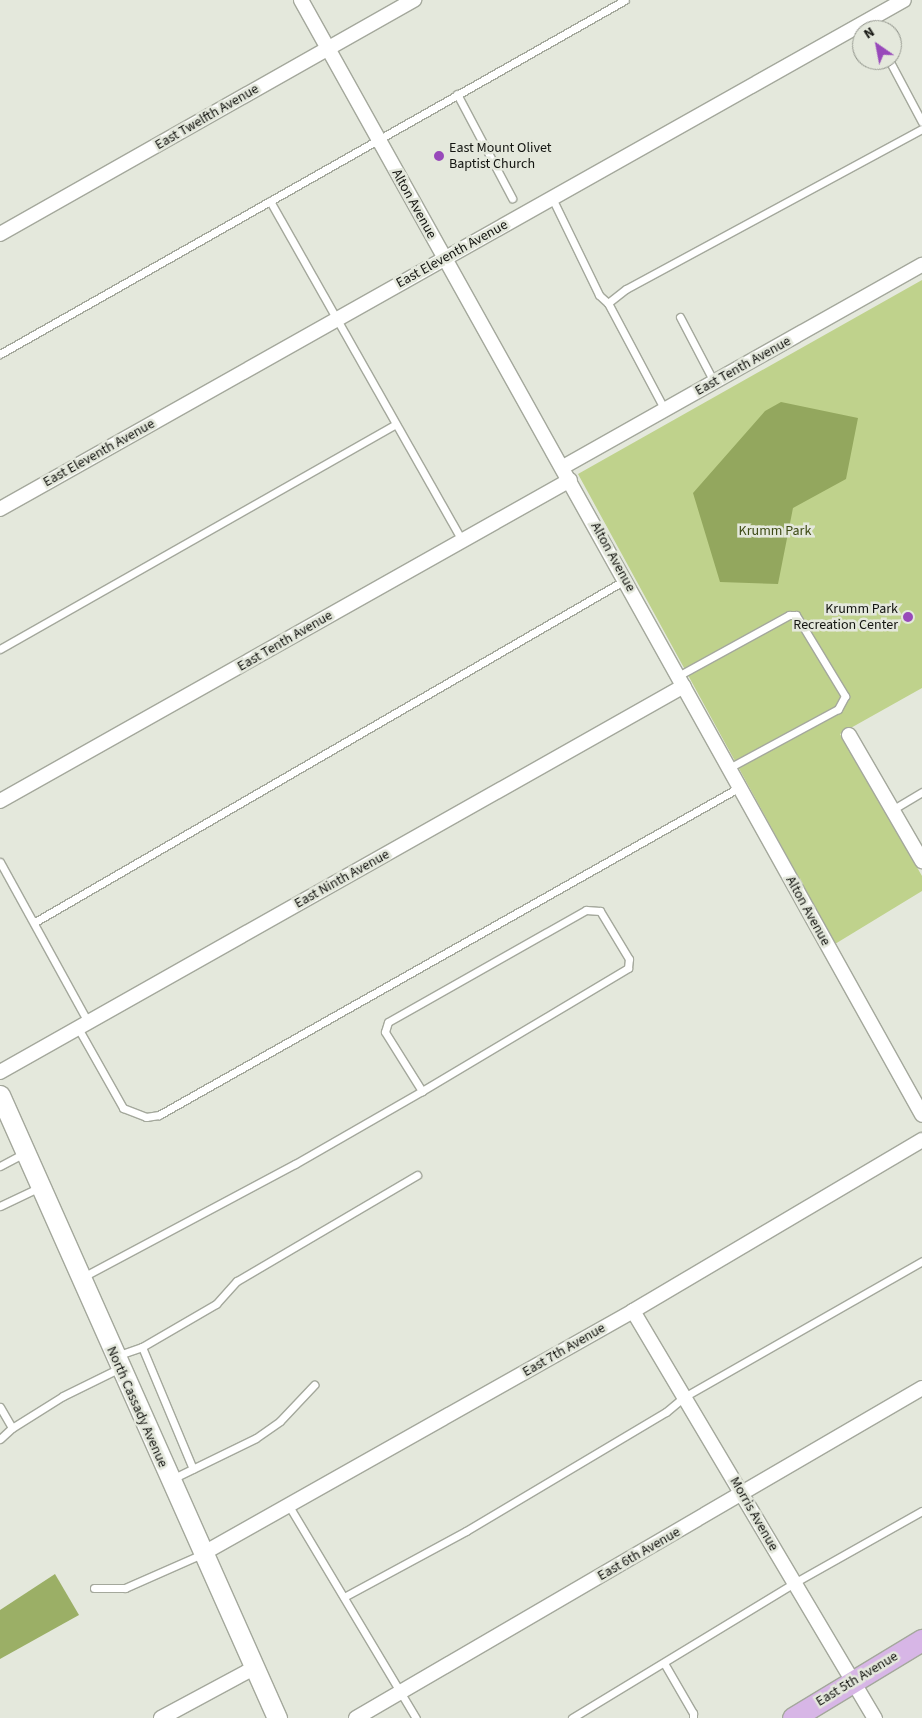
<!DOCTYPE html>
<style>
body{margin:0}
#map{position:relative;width:922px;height:1718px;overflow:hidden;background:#e4e8dc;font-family:"Source Sans 3",sans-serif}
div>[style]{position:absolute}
.green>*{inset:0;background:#bfd28c}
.forest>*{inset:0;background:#9baf66}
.water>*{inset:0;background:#93a75e}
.roads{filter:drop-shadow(1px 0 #a4a89c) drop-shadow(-1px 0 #a4a89c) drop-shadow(0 1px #a4a89c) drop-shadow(0 -1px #a4a89c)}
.lane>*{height:7px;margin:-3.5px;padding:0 3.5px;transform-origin:3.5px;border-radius:3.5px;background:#fff}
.street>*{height:14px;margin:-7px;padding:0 7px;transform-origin:7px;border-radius:7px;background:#fff}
.secondary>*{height:19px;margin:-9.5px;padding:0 9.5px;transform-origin:9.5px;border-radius:9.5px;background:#fff}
.primary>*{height:21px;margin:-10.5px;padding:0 10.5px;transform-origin:10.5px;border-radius:10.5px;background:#d7b6e6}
.dots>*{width:14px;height:14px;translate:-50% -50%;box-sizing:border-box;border:2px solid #e4e8dc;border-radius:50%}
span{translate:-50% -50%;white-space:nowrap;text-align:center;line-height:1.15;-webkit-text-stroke:5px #e4e8dc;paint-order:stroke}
.street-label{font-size:14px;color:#131410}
.poi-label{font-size:14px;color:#131410}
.left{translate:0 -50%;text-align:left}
.right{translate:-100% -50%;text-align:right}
.park-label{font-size:14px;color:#3d4a14}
.north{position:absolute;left:852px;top:20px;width:50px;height:50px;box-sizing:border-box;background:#e4e8dc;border:1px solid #90938a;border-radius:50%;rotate:327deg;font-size:14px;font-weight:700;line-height:20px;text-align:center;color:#131410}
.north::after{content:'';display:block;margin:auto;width:18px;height:22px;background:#9849ba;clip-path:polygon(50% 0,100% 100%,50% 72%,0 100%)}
</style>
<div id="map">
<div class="green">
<div style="clip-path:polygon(922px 280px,922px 688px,840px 734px,922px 876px,922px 891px,835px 944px,578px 474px)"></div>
</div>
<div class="forest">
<div style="clip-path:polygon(55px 1574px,79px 1615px,0 1659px,0 1610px)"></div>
</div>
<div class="water">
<div style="clip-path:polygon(781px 402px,858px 418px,846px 479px,793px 508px,778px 584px,720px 582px,693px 493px,765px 411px)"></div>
</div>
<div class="roads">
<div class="lane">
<div style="left:889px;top:60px;width:70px;rotate:62deg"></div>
<div style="left:457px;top:94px;width:118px;rotate:62.1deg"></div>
<div style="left:552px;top:198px;width:108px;rotate:64.1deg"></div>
<div style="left:599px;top:295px;width:12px;rotate:42deg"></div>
<div style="left:608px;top:303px;width:23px;rotate:-38deg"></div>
<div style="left:626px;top:289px;width:336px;rotate:-28.4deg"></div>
<div style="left:270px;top:201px;width:390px;rotate:60.5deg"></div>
<div style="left:608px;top:303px;width:121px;rotate:62deg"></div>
<div style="left:680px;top:317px;width:73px;rotate:62.4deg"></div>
<div style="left:0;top:354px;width:718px;rotate:-29.53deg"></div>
<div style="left:0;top:649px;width:455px;rotate:-29.6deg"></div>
<div style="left:678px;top:676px;width:127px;rotate:-28.8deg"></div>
<div style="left:789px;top:615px;width:7px"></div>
<div style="left:796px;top:615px;width:95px;rotate:58.8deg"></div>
<div style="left:845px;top:696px;width:15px;rotate:118deg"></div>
<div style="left:838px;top:709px;width:124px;rotate:151.6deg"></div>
<div style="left:892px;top:810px;width:35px;rotate:-31deg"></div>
<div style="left:0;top:862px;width:183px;rotate:61.2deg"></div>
<div style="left:35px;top:922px;width:682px;rotate:-30.1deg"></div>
<div style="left:78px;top:1028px;width:92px;rotate:60.6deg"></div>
<div style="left:123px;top:1108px;width:25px;rotate:21deg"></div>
<div style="left:146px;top:1117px;width:13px;rotate:-9deg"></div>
<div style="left:159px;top:1115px;width:667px;rotate:-29.45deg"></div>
<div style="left:0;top:1166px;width:27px;rotate:-28deg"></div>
<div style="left:0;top:1206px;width:44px;rotate:-25.4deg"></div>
<div style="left:83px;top:1277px;width:240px;rotate:-28.1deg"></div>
<div style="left:295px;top:1164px;width:146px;rotate:-29.9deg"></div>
<div style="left:422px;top:1091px;width:240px;rotate:-30.8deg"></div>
<div style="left:628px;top:968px;width:9px;rotate:-84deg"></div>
<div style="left:629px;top:959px;width:56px;rotate:-121.1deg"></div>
<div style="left:600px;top:911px;width:14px;rotate:-176deg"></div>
<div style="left:586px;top:910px;width:227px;rotate:150.5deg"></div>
<div style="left:388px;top:1022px;width:10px;rotate:107deg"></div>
<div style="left:385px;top:1032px;width:70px;rotate:57.9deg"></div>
<div style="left:142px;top:1347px;width:86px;rotate:-30.2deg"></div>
<div style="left:216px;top:1304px;width:31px;rotate:-48deg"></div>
<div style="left:237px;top:1281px;width:209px;rotate:-30.5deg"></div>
<div style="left:116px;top:1356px;width:28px;rotate:-19deg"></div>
<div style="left:142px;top:1347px;width:132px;rotate:67.3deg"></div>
<div style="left:0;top:1407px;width:24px;rotate:60deg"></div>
<div style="left:12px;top:1428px;width:60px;rotate:-32.1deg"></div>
<div style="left:63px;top:1396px;width:64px;rotate:-26.2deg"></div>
<div style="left:0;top:1439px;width:16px;rotate:-43deg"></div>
<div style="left:172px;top:1479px;width:93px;rotate:-26deg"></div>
<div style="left:256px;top:1438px;width:29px;rotate:-35deg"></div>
<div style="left:280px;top:1421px;width:50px;rotate:-46.6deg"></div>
<div style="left:289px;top:1506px;width:247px;rotate:59.1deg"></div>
<div style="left:94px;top:1588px;width:31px"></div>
<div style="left:125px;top:1588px;width:84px;rotate:-23.8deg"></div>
<div style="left:344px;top:1597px;width:139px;rotate:-28.4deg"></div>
<div style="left:466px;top:1531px;width:233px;rotate:-30.8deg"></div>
<div style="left:666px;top:1412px;width:23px;rotate:-40deg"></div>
<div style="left:684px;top:1397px;width:274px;rotate:-29.7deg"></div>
<div style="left:664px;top:1663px;width:58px;rotate:59.9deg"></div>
<div style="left:693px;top:1713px;width:5px;rotate:90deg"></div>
<div style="left:572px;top:1718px;width:260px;rotate:-31.3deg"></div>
<div style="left:794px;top:1583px;width:147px;rotate:-29.4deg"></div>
</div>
<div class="street">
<div style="left:301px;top:0;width:1276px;rotate:60.88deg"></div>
<div style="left:0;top:234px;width:476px;rotate:-29.5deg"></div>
<div style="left:563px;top:467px;width:412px;rotate:-29.4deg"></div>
<div style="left:0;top:509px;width:1037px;rotate:-29.38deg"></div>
<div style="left:849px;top:735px;width:146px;rotate:59.9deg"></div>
<div style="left:0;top:801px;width:654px;rotate:-29.39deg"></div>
<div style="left:0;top:1072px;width:785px;rotate:-29.44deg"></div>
<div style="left:633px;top:1311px;width:474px;rotate:59.3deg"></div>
<div style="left:202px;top:1554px;width:495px;rotate:-29.4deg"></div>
<div style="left:633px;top:1311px;width:336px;rotate:-30.6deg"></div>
<div style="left:161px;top:1718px;width:106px;rotate:-28.3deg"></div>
<div style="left:356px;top:1718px;width:655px;rotate:-30.24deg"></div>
</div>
<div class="secondary">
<div style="left:0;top:1095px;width:682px;rotate:66.03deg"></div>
</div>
<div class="primary">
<div style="left:793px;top:1718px;width:151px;rotate:-31.2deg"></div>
</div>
</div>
<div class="dots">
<div style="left:439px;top:156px;background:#9849ba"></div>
<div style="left:908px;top:617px;background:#9849ba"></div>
</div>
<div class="street-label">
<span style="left:207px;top:117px;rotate:-30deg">East Twelfth Avenue</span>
<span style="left:414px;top:204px;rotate:61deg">Alton Avenue</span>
<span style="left:452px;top:254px;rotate:-29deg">East Eleventh Avenue</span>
<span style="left:743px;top:366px;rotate:-29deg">East Tenth Avenue</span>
<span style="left:99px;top:453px;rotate:-29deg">East Eleventh Avenue</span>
<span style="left:613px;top:557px;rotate:61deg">Alton Avenue</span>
<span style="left:285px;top:641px;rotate:-30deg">East Tenth Avenue</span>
<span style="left:342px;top:879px;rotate:-29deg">East Ninth Avenue</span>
<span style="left:808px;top:911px;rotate:61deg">Alton Avenue</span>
<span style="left:564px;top:1350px;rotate:-30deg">East 7th Avenue</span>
<span style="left:137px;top:1407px;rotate:66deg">North Cassady Avenue</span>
<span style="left:754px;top:1514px;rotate:60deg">Morris Avenue</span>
<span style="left:639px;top:1554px;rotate:-30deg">East 6th Avenue</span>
<span style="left:857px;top:1679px;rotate:-31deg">East 5th Avenue</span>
</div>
<div class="poi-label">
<span class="left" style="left:449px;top:156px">East Mount Olivet<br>Baptist Church</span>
<span class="right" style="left:898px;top:617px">Krumm Park<br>Recreation Center</span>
</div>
<div class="park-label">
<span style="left:775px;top:531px">Krumm Park</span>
</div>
<div class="north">N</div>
</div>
